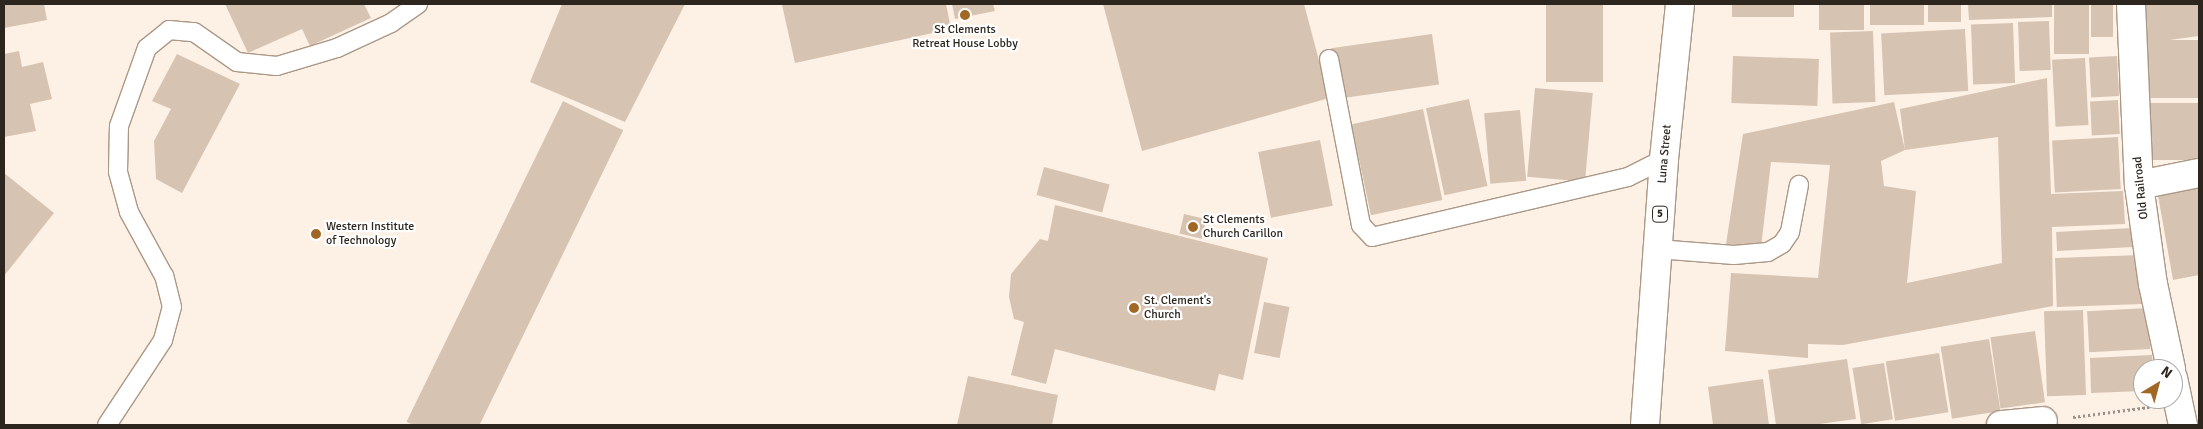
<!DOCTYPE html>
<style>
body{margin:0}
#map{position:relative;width:2203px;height:429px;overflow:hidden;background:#fdf1e6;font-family:Signika,sans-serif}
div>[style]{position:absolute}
.building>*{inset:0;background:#d7c3b1;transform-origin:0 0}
.path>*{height:3px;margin-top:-1.5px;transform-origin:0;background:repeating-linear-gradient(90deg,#999087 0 2.5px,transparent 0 5px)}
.roads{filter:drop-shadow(1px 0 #ab9886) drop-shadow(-1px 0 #ab9886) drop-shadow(0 1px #ab9886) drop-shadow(0 -1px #ab9886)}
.lane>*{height:18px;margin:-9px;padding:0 9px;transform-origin:9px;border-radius:9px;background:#fff}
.street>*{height:28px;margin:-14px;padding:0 14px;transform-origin:14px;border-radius:14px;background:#fff}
.primary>*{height:28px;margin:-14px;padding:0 14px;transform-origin:14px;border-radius:14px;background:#fff}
.dots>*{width:14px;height:14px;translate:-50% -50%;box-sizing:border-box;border:2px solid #fff;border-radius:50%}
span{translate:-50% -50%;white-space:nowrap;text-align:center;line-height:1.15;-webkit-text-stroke:4.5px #fff;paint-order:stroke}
.shield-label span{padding:1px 4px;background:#fff;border:1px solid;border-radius:4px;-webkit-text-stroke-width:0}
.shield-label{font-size:11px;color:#2d261f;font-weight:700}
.poi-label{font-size:12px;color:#2d261f}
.left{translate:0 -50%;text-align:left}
.street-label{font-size:12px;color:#2d261f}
.frame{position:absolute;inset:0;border:5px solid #2d261f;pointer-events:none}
.north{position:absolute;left:2133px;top:359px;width:50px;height:50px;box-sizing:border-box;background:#fff;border:1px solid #aba8a5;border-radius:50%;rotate:37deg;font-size:14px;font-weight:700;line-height:20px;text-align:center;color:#2d261f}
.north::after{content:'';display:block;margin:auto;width:18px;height:22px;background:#a06725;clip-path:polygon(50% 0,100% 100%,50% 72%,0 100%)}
</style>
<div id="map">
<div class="building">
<div style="clip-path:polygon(4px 4px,44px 4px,47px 20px,4px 28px)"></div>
<div style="clip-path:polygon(225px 4px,364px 4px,371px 18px,310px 46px,302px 29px,248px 53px)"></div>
<div style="clip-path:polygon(562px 4px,685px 4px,625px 122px,530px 82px)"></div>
<div style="clip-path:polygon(946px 4px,951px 29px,795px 63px,782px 5px)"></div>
<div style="clip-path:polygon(952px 4px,993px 4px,995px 11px,955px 19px)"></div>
<div style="clip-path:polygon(1103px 4px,1304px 4px,1329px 98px,1142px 151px)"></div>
<div style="left:1546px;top:4px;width:57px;height:78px"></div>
<div style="left:1732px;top:4px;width:62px;height:13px"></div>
<div style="left:1819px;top:4px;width:45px;height:26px"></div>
<div style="left:1870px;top:4px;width:54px;height:21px"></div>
<div style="left:1928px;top:4px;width:33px;height:18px"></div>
<div style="clip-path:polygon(1968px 4px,2052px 4px,2052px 17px,1969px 20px)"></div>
<div style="left:2054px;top:4px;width:35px;height:50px"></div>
<div style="left:2091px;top:4px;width:22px;height:33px"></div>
<div style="clip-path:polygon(2142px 4px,2199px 4px,2199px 36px,2147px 43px)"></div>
<div style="left:2049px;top:21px;width:49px;height:31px;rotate:88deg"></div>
<div style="left:2013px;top:23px;width:60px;height:42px;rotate:88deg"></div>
<div style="left:1965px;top:29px;width:62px;height:84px;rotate:87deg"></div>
<div style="left:1873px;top:31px;width:71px;height:43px;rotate:88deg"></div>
<div style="left:1432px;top:34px;width:51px;height:102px;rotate:82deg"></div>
<div style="left:2199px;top:40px;width:58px;height:62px;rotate:90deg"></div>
<div style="clip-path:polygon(19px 51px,22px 67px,43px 62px,52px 99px,30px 104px,36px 131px,4px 137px,4px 54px)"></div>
<div style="clip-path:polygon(177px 54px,240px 84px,182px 193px,156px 179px,154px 141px,171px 109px,152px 101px)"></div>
<div style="left:1733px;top:56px;width:86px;height:47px;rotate:2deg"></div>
<div style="left:2117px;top:56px;width:40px;height:28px;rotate:87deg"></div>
<div style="left:2085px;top:58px;width:67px;height:33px;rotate:87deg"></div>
<div style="clip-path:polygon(evenodd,2047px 78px,2051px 194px,2123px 191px,2125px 224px,2052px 227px,2053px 306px,1843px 345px,1808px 344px,1808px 358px,1725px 351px,1731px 273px,1818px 278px,1830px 165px,1771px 162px,1761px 247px,1726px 244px,1743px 134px,1894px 102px,1905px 150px,1900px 109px,2047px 78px,1998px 137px,2002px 263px,1907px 283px,1916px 191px,1884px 186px,1881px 161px,1905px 150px,1998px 137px)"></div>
<div style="left:1535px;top:88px;width:58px;height:89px;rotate:5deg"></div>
<div style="left:1469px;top:99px;width:89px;height:44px;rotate:78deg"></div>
<div style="left:2118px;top:100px;width:34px;height:28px;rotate:87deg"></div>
<div style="left:563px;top:101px;width:67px;height:357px;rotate:26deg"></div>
<div style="left:2199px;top:103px;width:57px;height:56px;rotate:90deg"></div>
<div style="left:1423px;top:109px;width:93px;height:73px;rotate:78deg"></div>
<div style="left:1520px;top:110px;width:71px;height:36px;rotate:85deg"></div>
<div style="left:2118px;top:137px;width:52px;height:66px;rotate:87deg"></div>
<div style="left:1320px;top:140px;width:67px;height:63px;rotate:79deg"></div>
<div style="left:1044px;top:167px;width:68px;height:29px;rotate:15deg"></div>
<div style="clip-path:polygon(4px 173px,54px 213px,4px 276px)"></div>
<div style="clip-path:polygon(2199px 177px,2199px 275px,2173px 280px,2156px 184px)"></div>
<div style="clip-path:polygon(1055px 205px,1268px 258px,1243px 380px,1219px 374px,1215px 391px,1055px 349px,1046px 384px,1011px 375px,1024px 322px,1014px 319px,1009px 297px,1011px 274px,1040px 239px,1048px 241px)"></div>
<div style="left:1184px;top:214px;width:23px;height:20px;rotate:13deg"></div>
<div style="left:2132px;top:228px;width:19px;height:76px;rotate:87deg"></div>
<div style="left:2141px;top:255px;width:49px;height:86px;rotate:88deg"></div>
<div style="left:1264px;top:302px;width:26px;height:52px;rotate:11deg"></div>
<div style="left:2148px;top:308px;width:41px;height:61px;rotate:87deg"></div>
<div style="left:2083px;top:310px;width:85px;height:39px;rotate:88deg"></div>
<div style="left:2035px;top:331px;width:72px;height:45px;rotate:82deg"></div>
<div style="left:1989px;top:339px;width:73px;height:49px;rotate:81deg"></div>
<div style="left:1939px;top:353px;width:60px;height:54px;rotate:81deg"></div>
<div style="clip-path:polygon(2152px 355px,2153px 369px,2143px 369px,2143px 391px,2091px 393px,2090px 358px)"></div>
<div style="clip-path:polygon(1847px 359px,1856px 419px,1812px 425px,1776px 425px,1768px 370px)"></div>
<div style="left:1884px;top:363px;width:57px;height:32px;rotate:81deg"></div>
<div style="clip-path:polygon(968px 376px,1058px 395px,1052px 425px,957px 425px)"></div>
<div style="clip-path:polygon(1763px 379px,1769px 425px,1713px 425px,1708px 387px)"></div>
</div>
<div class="path">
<div style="left:2073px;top:417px;width:77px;rotate:-7.5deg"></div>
</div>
<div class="roads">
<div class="lane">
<div style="left:1329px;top:59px;width:169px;rotate:79.1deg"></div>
<div style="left:1361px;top:225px;width:16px;rotate:47deg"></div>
<div style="left:1372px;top:237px;width:263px;rotate:-13.2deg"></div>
<div style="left:1628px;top:177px;width:40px;rotate:-26.6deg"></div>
<div style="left:1657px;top:249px;width:77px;rotate:4.5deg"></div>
<div style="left:1734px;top:255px;width:34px;rotate:-5deg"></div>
<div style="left:1768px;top:252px;width:16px;rotate:-30deg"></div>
<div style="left:1782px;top:244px;width:14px;rotate:-56deg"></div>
<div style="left:1790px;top:232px;width:48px;rotate:-79.2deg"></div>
<div style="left:107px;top:425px;width:102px;rotate:-56.6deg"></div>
<div style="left:163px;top:340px;width:34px;rotate:-75deg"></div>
<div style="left:172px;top:307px;width:32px;rotate:-104deg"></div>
<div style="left:164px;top:276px;width:73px;rotate:-118.7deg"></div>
<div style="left:129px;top:212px;width:41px;rotate:-105.4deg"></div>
<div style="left:118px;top:172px;width:46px;rotate:-88.8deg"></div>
<div style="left:119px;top:126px;width:83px;rotate:-70.3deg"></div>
<div style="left:147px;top:48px;width:28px;rotate:-39deg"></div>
<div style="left:169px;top:30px;width:25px;rotate:5deg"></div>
<div style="left:194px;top:32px;width:52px;rotate:34.9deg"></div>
<div style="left:237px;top:62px;width:40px;rotate:5.7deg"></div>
<div style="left:277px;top:66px;width:63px;rotate:-16.7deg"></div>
<div style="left:337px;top:48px;width:60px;rotate:-24.8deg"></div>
<div style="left:391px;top:23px;width:33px;rotate:-35deg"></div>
</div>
<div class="street">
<div style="left:2131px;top:4px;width:181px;rotate:87.5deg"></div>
<div style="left:2139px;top:185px;width:100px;rotate:82deg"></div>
<div style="left:2153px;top:284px;width:87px;rotate:78deg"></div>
<div style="left:2139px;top:185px;width:61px;rotate:-11.3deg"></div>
<div style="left:2173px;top:378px;width:48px;rotate:78deg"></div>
<div style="left:2001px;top:425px;width:42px;rotate:-5.4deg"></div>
</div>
<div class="primary">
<div style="left:1645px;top:425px;width:267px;rotate:-85.9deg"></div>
<div style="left:1664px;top:159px;width:156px;rotate:-84.1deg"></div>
</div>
</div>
<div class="dots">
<div style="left:965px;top:15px;background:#a06725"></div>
<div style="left:1193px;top:227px;background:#a06725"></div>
<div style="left:316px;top:234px;background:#a06725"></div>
<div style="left:1134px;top:308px;background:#a06725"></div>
</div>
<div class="shield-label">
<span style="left:1660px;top:214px">5</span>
</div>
<div class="poi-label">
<span style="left:965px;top:37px">St Clements<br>Retreat House Lobby</span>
<span class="left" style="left:1203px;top:227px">St Clements<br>Church Carillon</span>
<span class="left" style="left:326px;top:234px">Western Institute<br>of Technology</span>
<span class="left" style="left:1144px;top:308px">St. Clement's<br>Church</span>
</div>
<div class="street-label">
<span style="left:1665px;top:154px;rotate:-85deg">Luna Street</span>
<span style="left:2141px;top:188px;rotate:-96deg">Old Railroad</span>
</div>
<div class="frame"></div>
<div class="north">N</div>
</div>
